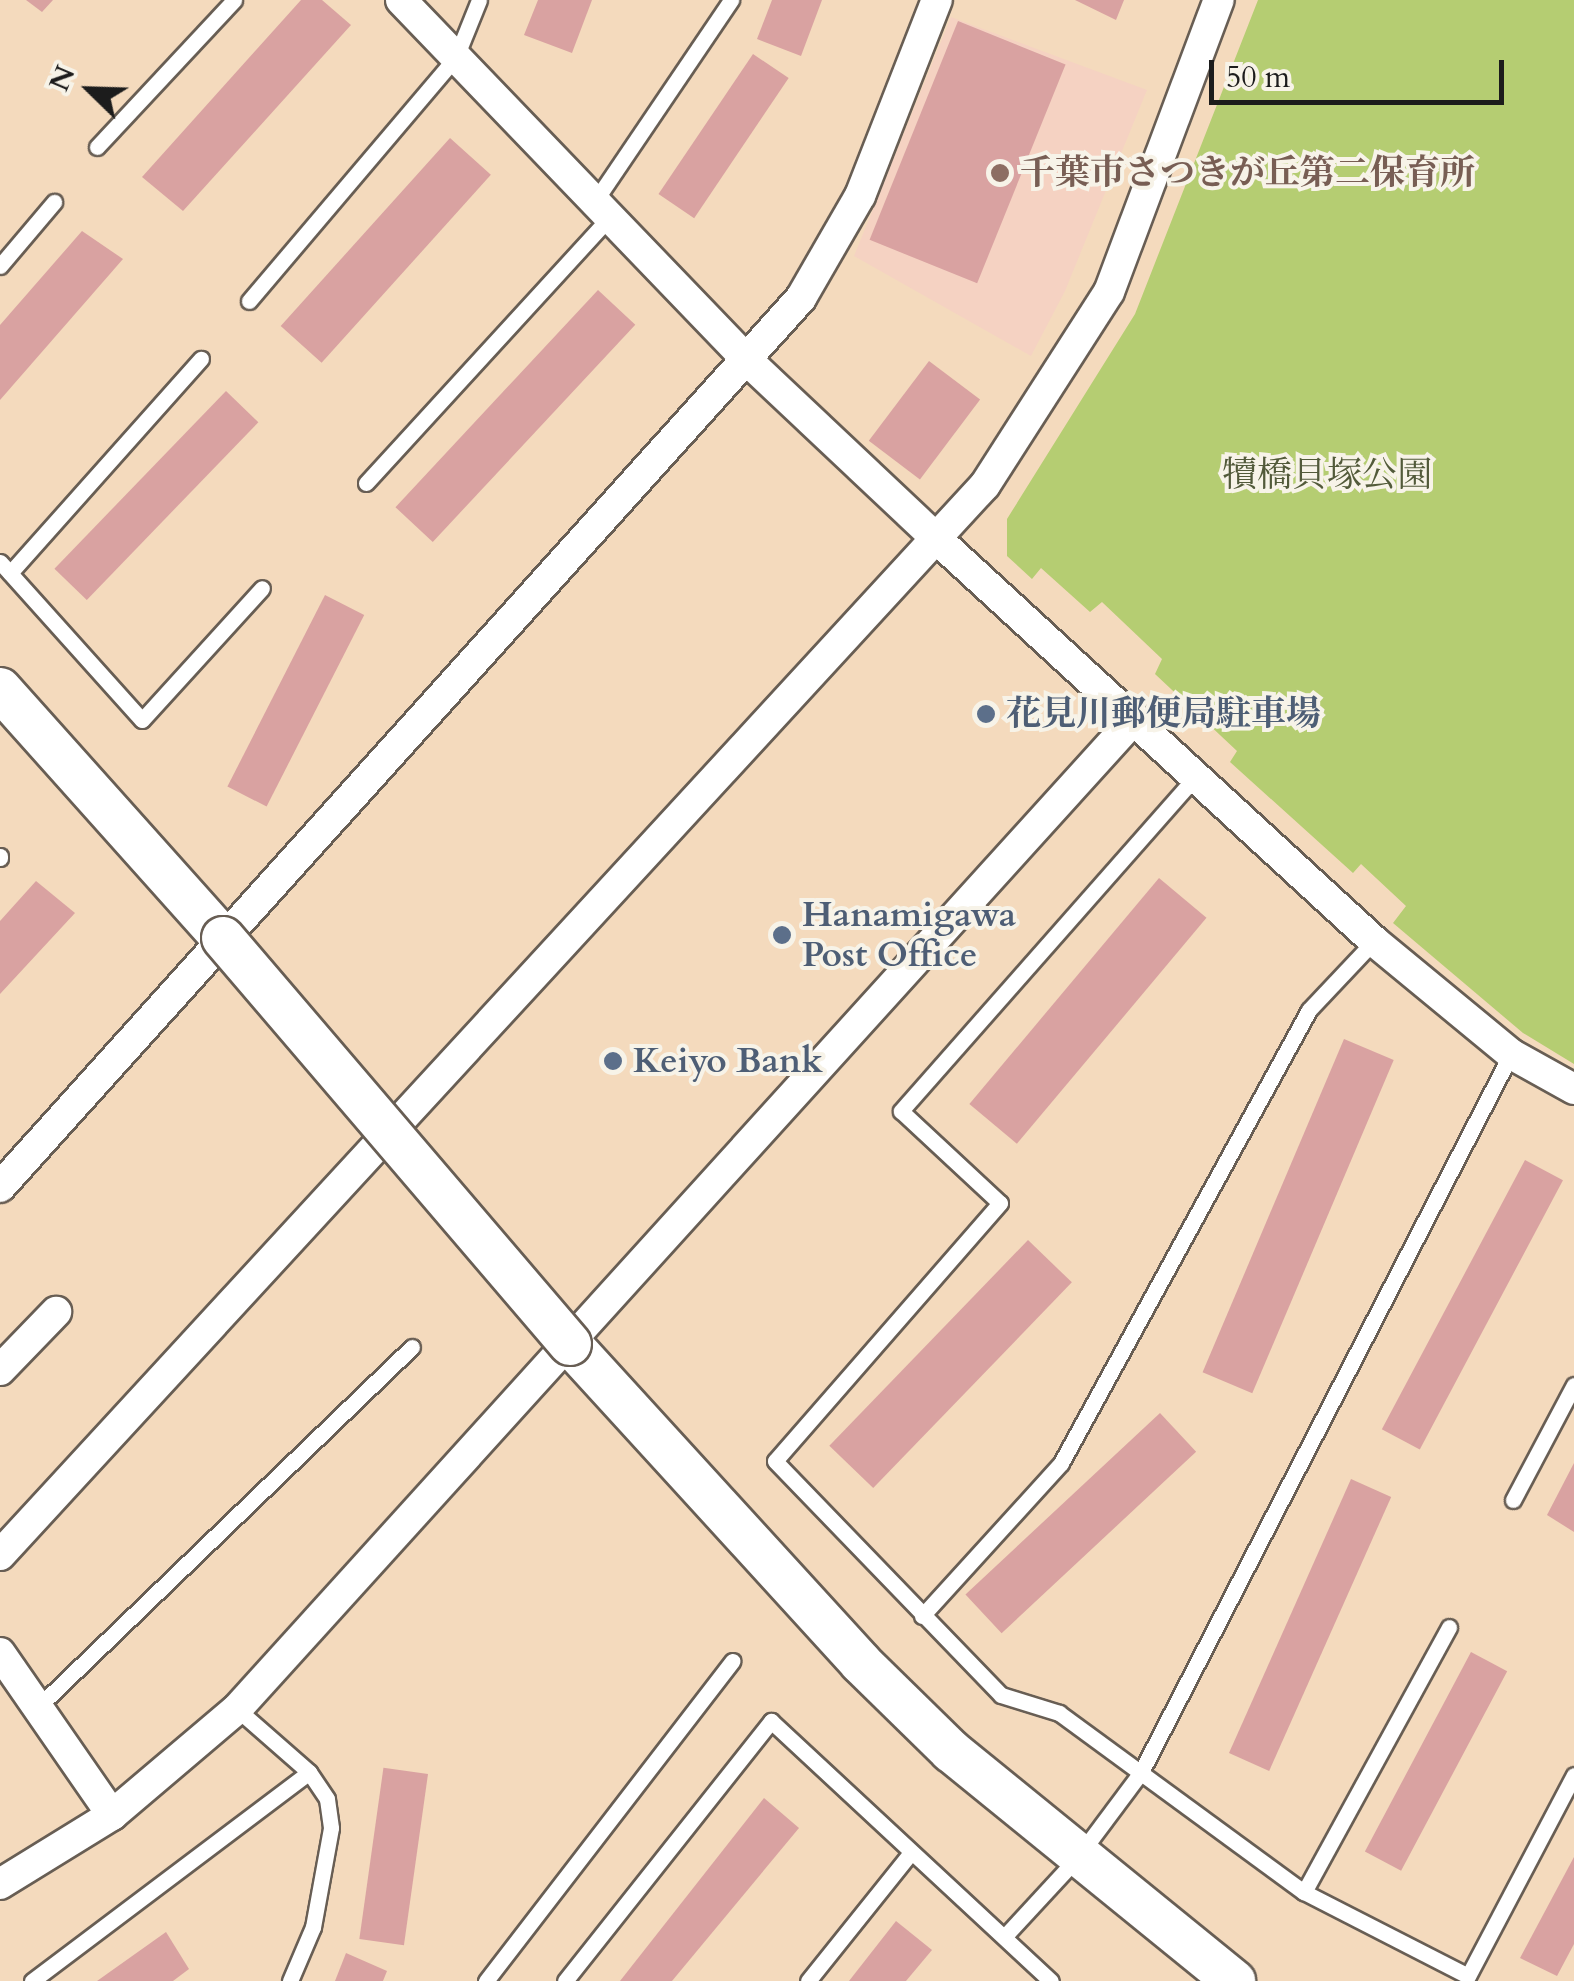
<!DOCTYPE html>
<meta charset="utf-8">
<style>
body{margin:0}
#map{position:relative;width:1574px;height:1981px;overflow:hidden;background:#f4dabd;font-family:Cardo,"Noto Serif JP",serif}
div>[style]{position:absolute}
.built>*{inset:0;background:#f5d2c2}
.green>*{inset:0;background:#b5cd72}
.building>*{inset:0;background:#d9a2a1;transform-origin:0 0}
.roads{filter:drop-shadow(2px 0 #685e54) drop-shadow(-2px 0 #685e54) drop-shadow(0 2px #685e54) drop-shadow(0 -2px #685e54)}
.lane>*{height:15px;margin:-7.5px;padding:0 7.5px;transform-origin:7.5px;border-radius:7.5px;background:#fff}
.street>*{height:30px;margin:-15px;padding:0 15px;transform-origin:15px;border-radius:15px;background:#fff}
.secondary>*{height:42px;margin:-21px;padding:0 21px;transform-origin:21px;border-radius:21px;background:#fff}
.bridges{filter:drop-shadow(2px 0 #685e54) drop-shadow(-2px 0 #685e54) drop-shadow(0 2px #685e54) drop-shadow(0 -2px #685e54)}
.secondary-bridge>*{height:42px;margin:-21px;padding:0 21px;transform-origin:21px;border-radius:21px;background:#fff}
.dots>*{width:28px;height:28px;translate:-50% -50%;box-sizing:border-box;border:5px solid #f7f3e8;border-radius:50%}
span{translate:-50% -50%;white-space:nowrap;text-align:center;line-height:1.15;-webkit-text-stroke:8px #f7f3e8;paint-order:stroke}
.education-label{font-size:35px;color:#785e54;font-weight:700}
.left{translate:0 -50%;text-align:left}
.park-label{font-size:35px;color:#525a3a}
.service-label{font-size:35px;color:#4e5e75;font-weight:700}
.north{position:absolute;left:40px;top:40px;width:100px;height:100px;-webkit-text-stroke:8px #f7f3e8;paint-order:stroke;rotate:293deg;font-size:28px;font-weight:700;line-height:40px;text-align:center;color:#1c1c1c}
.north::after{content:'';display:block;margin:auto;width:35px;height:45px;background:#1c1c1c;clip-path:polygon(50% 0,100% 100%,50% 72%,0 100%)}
.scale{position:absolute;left:1209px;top:60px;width:295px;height:45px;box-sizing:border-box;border:5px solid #1c1c1c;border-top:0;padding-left:12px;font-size:30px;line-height:35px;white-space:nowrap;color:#1c1c1c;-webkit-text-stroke:8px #f7f3e8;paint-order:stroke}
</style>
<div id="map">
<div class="built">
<div style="clip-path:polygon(951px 17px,1147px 90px,1065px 291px,1031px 356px,854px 256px)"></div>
</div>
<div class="green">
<div style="clip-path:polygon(1258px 0,1574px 0,1574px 1064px,1523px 1033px,1393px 923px,1406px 906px,1361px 864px,1353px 873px,1230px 762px,1237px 751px,1155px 674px,1162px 659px,1102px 602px,1090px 612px,1041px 568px,1032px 579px,1007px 556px,1007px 519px,1135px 314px)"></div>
</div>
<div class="building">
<div style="clip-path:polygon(26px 0,53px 0,42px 12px)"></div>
<div style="clip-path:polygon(301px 0,322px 0,351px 25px,183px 211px,142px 177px)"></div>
<div style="clip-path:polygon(538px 0,592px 0,572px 53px,524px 35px)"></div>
<div style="clip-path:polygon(772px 0,822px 0,801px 56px,757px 39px)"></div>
<div style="clip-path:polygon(1075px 0,1124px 0,1116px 20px)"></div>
<div style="left:958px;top:21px;width:116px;height:236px;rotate:22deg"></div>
<div style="left:753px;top:54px;width:43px;height:169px;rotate:34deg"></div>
<div style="left:450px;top:138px;width:55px;height:253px;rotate:42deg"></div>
<div style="clip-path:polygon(82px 231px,123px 259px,0 400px,0 325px)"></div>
<div style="left:598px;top:290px;width:51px;height:297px;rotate:43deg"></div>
<div style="left:929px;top:361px;width:64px;height:100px;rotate:37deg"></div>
<div style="left:226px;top:391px;width:45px;height:247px;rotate:44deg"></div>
<div style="left:325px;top:595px;width:44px;height:215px;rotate:27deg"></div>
<div style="left:1159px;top:878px;width:62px;height:295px;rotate:40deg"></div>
<div style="clip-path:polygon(36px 881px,75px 913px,0 994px,0 921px)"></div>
<div style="left:1344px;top:1039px;width:54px;height:362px;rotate:23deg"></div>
<div style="left:1525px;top:1160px;width:43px;height:305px;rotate:28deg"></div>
<div style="left:1028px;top:1240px;width:61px;height:286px;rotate:44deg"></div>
<div style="left:1160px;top:1413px;width:53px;height:266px;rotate:47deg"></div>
<div style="clip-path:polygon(1574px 1463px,1574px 1532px,1547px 1515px)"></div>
<div style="left:1351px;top:1479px;width:44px;height:300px;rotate:24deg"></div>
<div style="left:1471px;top:1652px;width:41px;height:226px;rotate:28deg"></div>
<div style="left:428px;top:1774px;width:173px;height:45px;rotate:98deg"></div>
<div style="clip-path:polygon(764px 1798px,799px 1828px,672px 1981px,620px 1981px)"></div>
<div style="clip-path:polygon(1574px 1857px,1574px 1944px,1557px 1976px,1520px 1958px)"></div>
<div style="clip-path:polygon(896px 1921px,932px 1950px,906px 1981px,849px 1981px)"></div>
<div style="clip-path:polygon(166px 1932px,189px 1969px,173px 1981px,97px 1981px)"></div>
<div style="clip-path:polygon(346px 1953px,387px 1971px,383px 1981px,335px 1981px)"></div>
</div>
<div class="roads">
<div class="lane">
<div style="left:97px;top:147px;width:201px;rotate:-47deg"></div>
<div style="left:595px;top:201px;width:243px;rotate:-55.9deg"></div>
<div style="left:0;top:266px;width:84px;rotate:-49.8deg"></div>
<div style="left:249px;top:301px;width:320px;rotate:-49.7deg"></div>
<div style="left:456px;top:57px;width:61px;rotate:-68deg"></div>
<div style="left:366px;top:483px;width:361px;rotate:-47.5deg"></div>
<div style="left:0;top:562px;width:212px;rotate:48.1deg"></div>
<div style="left:142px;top:720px;width:178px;rotate:-47.7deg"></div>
<div style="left:10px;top:573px;width:287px;rotate:-48.3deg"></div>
<div style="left:1197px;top:775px;width:448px;rotate:131.4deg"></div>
<div style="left:901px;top:1111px;width:135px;rotate:42.9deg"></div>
<div style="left:1000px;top:1203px;width:342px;rotate:131.1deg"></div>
<div style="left:775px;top:1461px;width:325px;rotate:46deg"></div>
<div style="left:1001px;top:1695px;width:61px;rotate:17.2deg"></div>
<div style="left:1059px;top:1713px;width:303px;rotate:36.2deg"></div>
<div style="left:1304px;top:1892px;width:184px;rotate:27.1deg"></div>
<div style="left:1468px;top:1976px;width:227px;rotate:-62.2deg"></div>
<div style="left:0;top:856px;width:2px;rotate:90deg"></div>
<div style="left:1513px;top:1500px;width:130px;rotate:-62.1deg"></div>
<div style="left:922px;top:1616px;width:207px;rotate:-47.7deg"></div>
<div style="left:1061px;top:1463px;width:516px;rotate:-61.3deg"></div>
<div style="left:1309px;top:1010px;width:95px;rotate:-46.7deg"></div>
<div style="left:38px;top:1707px;width:519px;rotate:-43.91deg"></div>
<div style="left:237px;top:1709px;width:96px;rotate:41.2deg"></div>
<div style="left:309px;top:1772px;width:32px;rotate:56deg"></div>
<div style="left:327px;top:1799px;width:29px;rotate:82deg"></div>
<div style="left:331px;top:1828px;width:101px;rotate:100.3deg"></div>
<div style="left:313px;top:1927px;width:59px;rotate:113.1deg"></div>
<div style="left:1304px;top:1892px;width:302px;rotate:-61.3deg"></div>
<div style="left:1005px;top:1936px;width:106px;rotate:-47.3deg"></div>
<div style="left:1077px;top:1858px;width:107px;rotate:-53.3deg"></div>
<div style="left:1141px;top:1772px;width:808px;rotate:-62.74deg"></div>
<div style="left:32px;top:1981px;width:347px;rotate:-37deg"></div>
<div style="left:486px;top:1981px;width:404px;rotate:-52.4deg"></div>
<div style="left:565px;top:1981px;width:332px;rotate:-51.6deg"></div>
<div style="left:771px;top:1721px;width:382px;rotate:42.9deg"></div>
<div style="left:808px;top:1981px;width:161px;rotate:-51.3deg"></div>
</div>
<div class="street">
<div style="left:401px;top:0;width:501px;rotate:46.13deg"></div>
<div style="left:748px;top:361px;width:262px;rotate:43.3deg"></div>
<div style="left:939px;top:541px;width:591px;rotate:42.6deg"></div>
<div style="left:1374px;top:941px;width:178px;rotate:39.5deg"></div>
<div style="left:1511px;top:1054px;width:72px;rotate:29.1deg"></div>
<div style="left:0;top:1187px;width:1197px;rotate:-47.98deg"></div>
<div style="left:801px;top:298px;width:118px;rotate:-60deg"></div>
<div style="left:860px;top:196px;width:211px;rotate:-68.6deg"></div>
<div style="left:0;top:1370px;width:81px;rotate:-46deg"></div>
<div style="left:0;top:1555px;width:1454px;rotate:-47.37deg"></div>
<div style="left:985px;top:485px;width:229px;rotate:-57.3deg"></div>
<div style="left:1109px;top:292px;width:312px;rotate:-69.4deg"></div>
<div style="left:0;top:1653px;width:197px;rotate:55.3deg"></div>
<div style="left:0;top:1884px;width:132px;rotate:-31.6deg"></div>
<div style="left:112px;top:1815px;width:164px;rotate:-40.3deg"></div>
<div style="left:237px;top:1709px;width:1337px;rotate:-47.82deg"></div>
</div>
<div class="secondary">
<div style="left:0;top:689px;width:334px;rotate:48.2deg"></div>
<div style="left:570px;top:1344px;width:432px;rotate:47.6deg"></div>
<div style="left:861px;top:1663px;width:126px;rotate:44.4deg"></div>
<div style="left:951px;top:1751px;width:365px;rotate:39.1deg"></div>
</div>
</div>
<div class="bridges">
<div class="secondary-bridge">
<div style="left:223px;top:938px;width:534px;rotate:49.48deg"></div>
</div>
</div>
<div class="dots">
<div style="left:1000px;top:173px;background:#8d6e63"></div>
<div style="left:986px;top:714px;background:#5c6f8a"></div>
<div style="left:782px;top:935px;background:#5c6f8a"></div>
<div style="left:613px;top:1061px;background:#5c6f8a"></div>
</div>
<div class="education-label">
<span class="left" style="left:1020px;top:173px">千葉市さつきが丘第二保育所</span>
</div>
<div class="park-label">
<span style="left:1327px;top:475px">犢橋貝塚公園</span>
</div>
<div class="service-label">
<span class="left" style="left:1006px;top:714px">花見川郵便局駐車場</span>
<span class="left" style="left:802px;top:935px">Hanamigawa<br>Post Office</span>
<span class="left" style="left:633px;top:1061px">Keiyo Bank</span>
</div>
<div class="north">N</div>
<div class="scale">50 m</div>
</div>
